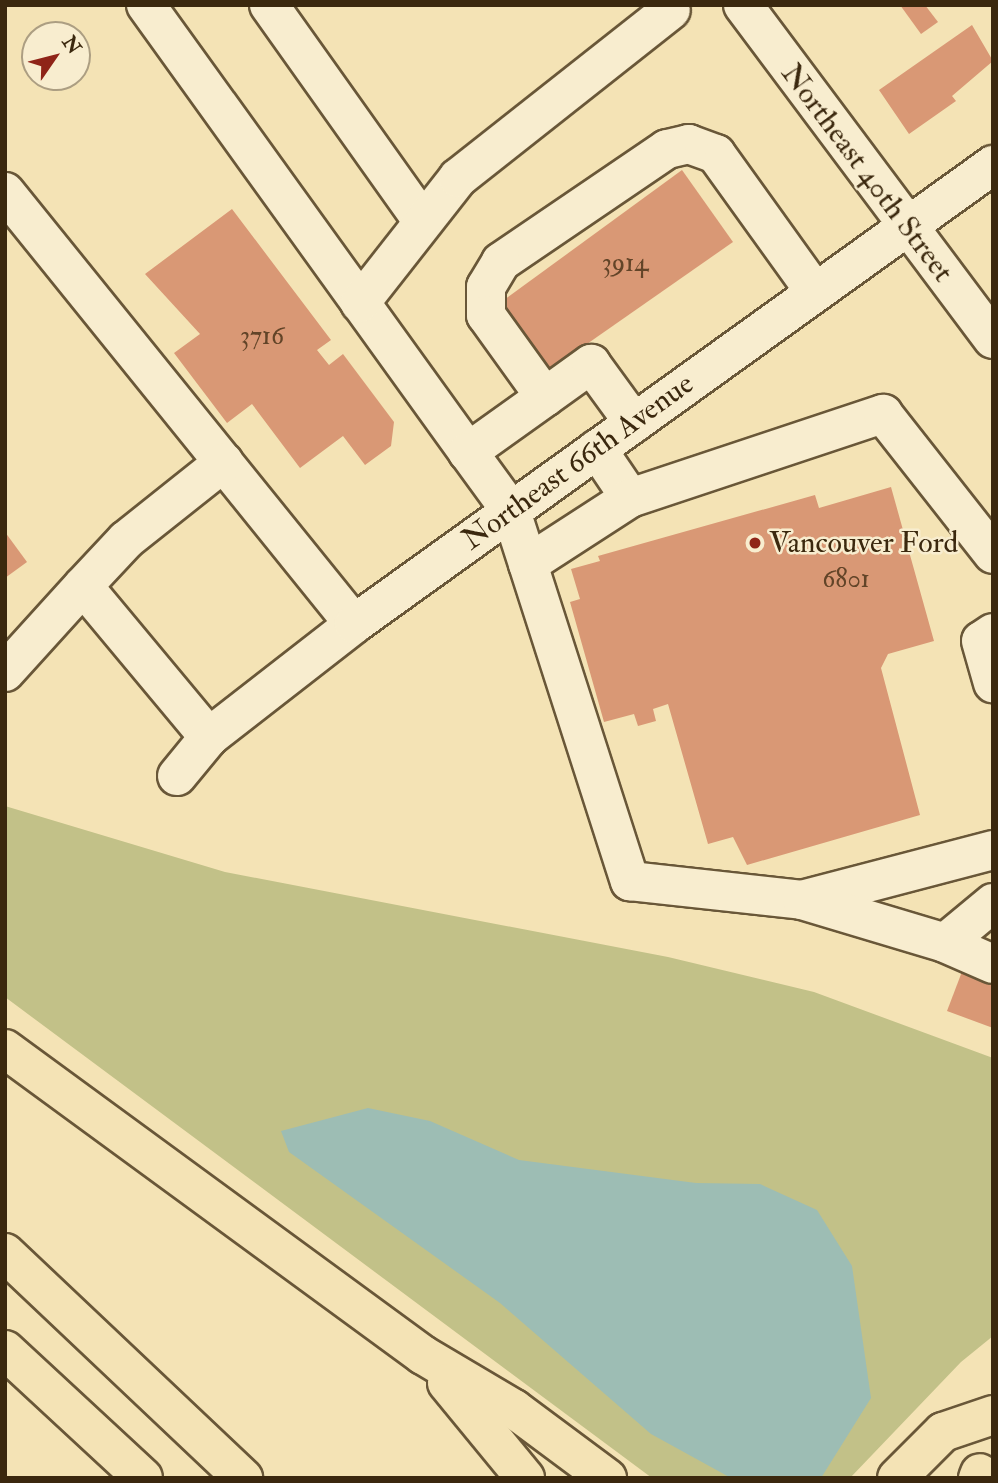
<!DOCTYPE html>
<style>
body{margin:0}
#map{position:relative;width:998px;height:1483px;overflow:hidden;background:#f4e3b5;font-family:"IM FELL Double Pica",serif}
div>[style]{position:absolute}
.green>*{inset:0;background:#c2c188}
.water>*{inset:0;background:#9dbdb4}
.building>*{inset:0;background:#d99875}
.roads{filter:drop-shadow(2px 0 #695738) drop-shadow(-2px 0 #695738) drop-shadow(0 2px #695738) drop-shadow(0 -2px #695738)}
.minor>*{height:38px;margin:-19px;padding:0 19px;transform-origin:19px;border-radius:19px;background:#f8edcf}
.highway>*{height:38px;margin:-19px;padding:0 19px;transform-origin:19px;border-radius:19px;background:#f4e3b5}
.dots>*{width:19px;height:19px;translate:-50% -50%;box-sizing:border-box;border:4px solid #f8edcf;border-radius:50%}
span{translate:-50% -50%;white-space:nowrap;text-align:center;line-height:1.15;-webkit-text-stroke:5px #f8edcf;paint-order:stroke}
.number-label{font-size:26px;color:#624428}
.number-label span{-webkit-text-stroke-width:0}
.street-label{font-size:30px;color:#3b280e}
.poi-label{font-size:30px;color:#3b280e}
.left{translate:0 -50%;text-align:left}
.frame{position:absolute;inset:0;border:7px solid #3b280e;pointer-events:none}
.north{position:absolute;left:21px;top:21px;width:70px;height:70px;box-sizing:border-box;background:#f8edcf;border:2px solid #ac9e82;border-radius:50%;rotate:55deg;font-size:19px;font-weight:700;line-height:28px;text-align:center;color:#3b280e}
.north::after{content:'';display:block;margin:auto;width:24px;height:32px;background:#8f2418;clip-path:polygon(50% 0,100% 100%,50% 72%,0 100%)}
</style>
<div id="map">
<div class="green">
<div style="clip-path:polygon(5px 806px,225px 872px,668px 957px,814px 992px,993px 1058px,993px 1336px,961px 1362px,850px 1478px,652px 1478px,5px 997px)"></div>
</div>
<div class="water">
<div style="clip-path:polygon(368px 1108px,430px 1121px,519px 1160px,696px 1183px,760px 1184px,817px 1210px,852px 1266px,871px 1398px,821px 1478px,731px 1478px,651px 1434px,500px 1303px,289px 1152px,281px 1131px)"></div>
</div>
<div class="building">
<div style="clip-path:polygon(900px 5px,925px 5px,938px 22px,921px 34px)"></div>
<div style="clip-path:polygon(972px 25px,993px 61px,952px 96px,956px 101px,909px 134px,879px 90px)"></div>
<div style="clip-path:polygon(682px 170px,733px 242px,544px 374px,504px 309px,504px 300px)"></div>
<div style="clip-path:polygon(232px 209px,331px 340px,317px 350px,329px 365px,343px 354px,394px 422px,391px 446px,365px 465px,343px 436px,300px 468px,252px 404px,227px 423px,174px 353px,200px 334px,145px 274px)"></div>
<div style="clip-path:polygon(891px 487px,934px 641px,888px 654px,881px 668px,920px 815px,747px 865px,733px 837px,708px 844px,668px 704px,653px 709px,656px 721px,638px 726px,634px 714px,604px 722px,570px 602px,580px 599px,571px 569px,600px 561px,598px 556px,815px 495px,819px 508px)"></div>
<div style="clip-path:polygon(5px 532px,27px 562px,5px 578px)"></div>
<div style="clip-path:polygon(963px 969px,993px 981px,993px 1028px,947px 1011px)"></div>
</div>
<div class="roads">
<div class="minor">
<div style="left:146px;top:5px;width:551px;rotate:54.23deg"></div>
<div style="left:269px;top:5px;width:264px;rotate:54.6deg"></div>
<div style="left:743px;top:5px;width:417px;rotate:53.2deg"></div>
<div style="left:5px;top:192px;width:555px;rotate:51.07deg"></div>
<div style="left:815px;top:292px;width:170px;rotate:-125.7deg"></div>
<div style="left:716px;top:154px;width:29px;rotate:-160deg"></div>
<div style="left:689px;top:144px;width:23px;rotate:167deg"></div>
<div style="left:667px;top:149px;width:201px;rotate:145.8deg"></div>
<div style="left:501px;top:262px;width:29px;rotate:121deg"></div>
<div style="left:486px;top:287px;width:28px;rotate:90deg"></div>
<div style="left:486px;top:315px;width:101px;rotate:54.3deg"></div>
<div style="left:545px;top:397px;width:95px;rotate:144.5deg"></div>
<div style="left:468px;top:452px;width:73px;rotate:53.9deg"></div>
<div style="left:511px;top:511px;width:389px;rotate:72.2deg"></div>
<div style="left:630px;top:881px;width:173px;rotate:6.3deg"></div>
<div style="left:802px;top:900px;width:197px;rotate:-14.7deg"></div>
<div style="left:360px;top:303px;width:159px;rotate:-51.9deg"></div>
<div style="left:458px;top:178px;width:271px;rotate:-38.3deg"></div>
<div style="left:545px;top:397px;width:57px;rotate:-35.7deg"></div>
<div style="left:591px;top:364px;width:73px;rotate:53.9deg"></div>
<div style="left:597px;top:449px;width:59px;rotate:56deg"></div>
<div style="left:630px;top:498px;width:267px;rotate:-18.4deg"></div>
<div style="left:883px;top:414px;width:178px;rotate:51.8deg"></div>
<div style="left:528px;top:564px;width:121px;rotate:-32.9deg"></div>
<div style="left:83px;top:586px;width:63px;rotate:-46.9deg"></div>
<div style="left:126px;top:540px;width:125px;rotate:-38.5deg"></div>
<div style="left:993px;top:633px;width:14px;rotate:146deg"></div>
<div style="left:981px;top:641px;width:44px;rotate:74.1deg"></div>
<div style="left:5px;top:672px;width:116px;rotate:-47.8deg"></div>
<div style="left:83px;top:586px;width:197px;rotate:50.2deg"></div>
<div style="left:177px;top:776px;width:50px;rotate:-50.6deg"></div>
<div style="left:209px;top:737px;width:184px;rotate:-37.9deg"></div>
<div style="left:354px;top:624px;width:787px;rotate:-35.69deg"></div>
<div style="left:802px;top:900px;width:149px;rotate:16.7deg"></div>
<div style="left:993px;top:903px;width:62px;rotate:140.2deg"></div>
<div style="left:945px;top:943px;width:52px;rotate:23.6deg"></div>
</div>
<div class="highway">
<div style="left:5px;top:1049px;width:518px;rotate:36.21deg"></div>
<div style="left:423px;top:1355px;width:106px;rotate:30.7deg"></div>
<div style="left:514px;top:1409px;width:116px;rotate:36.6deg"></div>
<div style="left:5px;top:1253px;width:328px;rotate:43.4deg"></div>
<div style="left:5px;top:1350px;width:188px;rotate:42.8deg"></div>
<div style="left:447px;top:1383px;width:123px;rotate:50.6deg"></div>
<div style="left:897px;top:1478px;width:65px;rotate:-45deg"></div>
<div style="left:943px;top:1432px;width:53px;rotate:-18.8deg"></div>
<div style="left:978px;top:1478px;width:5px;rotate:-68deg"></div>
</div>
</div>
<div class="dots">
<div style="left:755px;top:543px;background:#8f2418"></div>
</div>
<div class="number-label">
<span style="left:625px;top:264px">3914</span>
<span style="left:262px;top:337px">3716</span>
<span style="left:846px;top:580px">6801</span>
</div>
<div class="street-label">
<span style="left:867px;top:173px;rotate:53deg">Northeast 40th Street</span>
<span style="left:578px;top:462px;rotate:-36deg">Northeast 66th Avenue</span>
</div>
<div class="poi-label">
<span class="left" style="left:769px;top:543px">Vancouver Ford</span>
</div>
<div class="frame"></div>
<div class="north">N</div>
</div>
